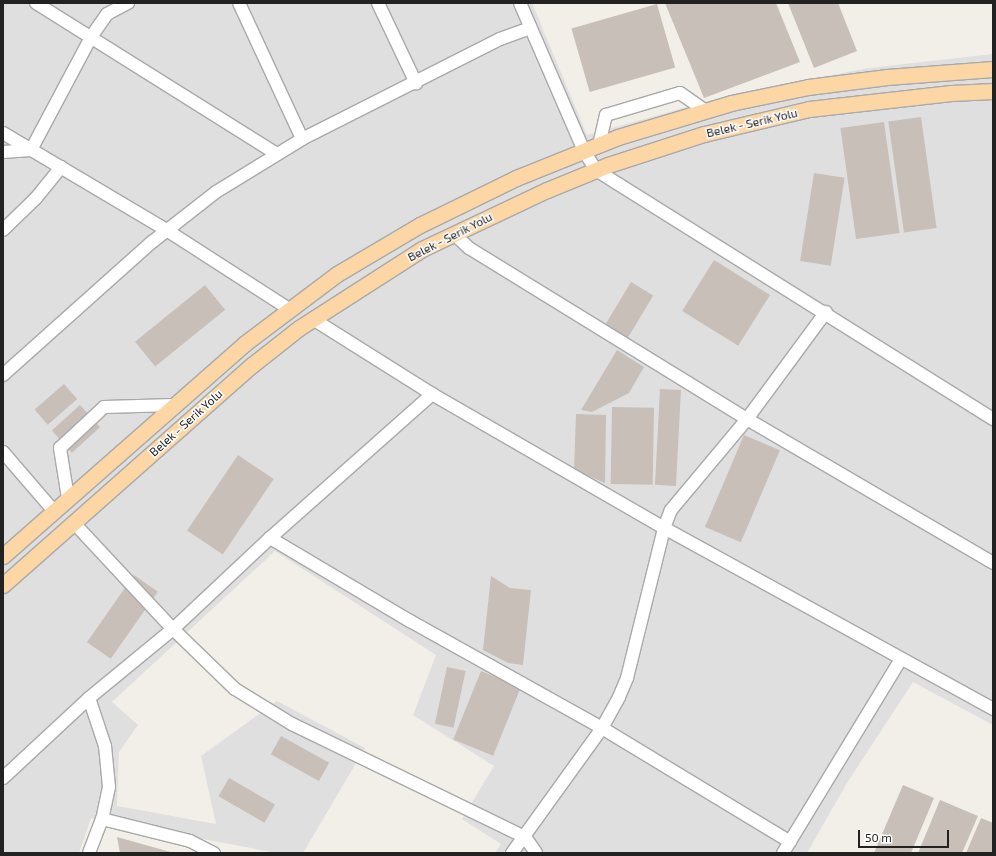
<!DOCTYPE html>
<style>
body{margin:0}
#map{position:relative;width:996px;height:856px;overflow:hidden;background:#f2efe9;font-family:"Exo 2",sans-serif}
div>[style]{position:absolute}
.residential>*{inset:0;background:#e0dfdf}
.building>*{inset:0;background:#c7bfb8;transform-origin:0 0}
.roads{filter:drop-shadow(1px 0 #a9a9a9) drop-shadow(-1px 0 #a9a9a9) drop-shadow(0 1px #a9a9a9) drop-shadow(0 -1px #a9a9a9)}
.minor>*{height:12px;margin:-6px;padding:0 6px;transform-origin:6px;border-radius:6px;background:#fff}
.major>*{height:15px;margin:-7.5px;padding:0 7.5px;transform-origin:7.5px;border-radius:7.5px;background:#fcd6a4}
span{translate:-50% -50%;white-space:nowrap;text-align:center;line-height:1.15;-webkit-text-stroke:3px #fff;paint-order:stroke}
.street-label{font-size:12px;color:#222}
.frame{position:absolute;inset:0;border:4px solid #222;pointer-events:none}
.scale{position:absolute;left:858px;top:830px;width:91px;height:18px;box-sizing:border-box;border:2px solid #222;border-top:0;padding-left:5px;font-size:12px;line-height:14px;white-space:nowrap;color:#222;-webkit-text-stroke:3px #fff;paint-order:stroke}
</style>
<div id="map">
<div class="residential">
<div style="clip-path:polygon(3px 3px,532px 3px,587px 135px,737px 93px,869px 68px,993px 54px,993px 725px,913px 682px,847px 783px,807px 853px,495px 853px,501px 844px,462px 819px,494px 766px,413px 715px,436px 655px,275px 551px,112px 702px,138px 725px,119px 752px,117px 806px,216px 824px,201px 756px,277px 701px,365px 748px,303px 853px,277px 853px,91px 818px,79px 853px,3px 853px)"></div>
</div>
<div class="building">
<div style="clip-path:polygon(665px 3px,776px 3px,800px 62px,704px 98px)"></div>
<div style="clip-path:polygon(788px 3px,838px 3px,857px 51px,814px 68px)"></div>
<div style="left:657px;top:4px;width:66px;height:89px;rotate:74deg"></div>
<div style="left:921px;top:117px;width:112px;height:33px;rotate:82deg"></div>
<div style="left:884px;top:122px;width:112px;height:44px;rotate:82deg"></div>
<div style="left:814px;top:173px;width:31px;height:89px;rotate:9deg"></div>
<div style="left:714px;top:260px;width:66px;height:60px;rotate:32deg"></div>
<div style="left:631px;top:282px;width:26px;height:52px;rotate:31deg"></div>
<div style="left:205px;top:285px;width:32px;height:90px;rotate:51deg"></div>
<div style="clip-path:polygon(617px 350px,644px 367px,629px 393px,592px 412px,581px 410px)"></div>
<div style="left:64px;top:384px;width:20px;height:39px;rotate:49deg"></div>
<div style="left:660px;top:389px;width:21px;height:96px;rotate:3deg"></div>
<div style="left:80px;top:405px;width:30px;height:38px;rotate:48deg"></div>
<div style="left:612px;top:407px;width:42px;height:77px;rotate:1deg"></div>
<div style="clip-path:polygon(576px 414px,606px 415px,605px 483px,574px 470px)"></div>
<div style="left:744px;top:435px;width:39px;height:100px;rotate:23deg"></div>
<div style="left:238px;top:455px;width:43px;height:91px;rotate:34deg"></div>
<div style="left:134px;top:575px;width:29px;height:82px;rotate:35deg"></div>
<div style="clip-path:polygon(491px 576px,510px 588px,531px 590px,523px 665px,508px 663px,483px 650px)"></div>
<div style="left:447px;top:667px;width:19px;height:58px;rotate:12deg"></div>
<div style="left:481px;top:671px;width:43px;height:74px;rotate:22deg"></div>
<div style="left:281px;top:736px;width:55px;height:21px;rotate:29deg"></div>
<div style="left:229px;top:778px;width:53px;height:21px;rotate:30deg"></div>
<div style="clip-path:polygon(903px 785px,934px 798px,911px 853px,874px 853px)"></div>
<div style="clip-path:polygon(940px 800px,978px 816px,962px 853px,918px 853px)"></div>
<div style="clip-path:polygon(981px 818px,993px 823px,993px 853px,966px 853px)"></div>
<div style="clip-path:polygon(117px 837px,174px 853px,120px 853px)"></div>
</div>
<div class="roads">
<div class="minor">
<div style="left:36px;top:3px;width:284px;rotate:32.1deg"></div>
<div style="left:239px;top:3px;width:150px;rotate:65.1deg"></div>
<div style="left:378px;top:3px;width:89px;rotate:64.6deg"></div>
<div style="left:520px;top:3px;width:161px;rotate:66.6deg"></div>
<div style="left:584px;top:151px;width:22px;rotate:58deg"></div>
<div style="left:596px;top:170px;width:469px;rotate:32.1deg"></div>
<div style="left:3px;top:133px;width:192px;rotate:30.7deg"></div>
<div style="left:168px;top:231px;width:144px;rotate:32.8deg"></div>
<div style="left:599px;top:145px;width:31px;rotate:-77deg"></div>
<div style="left:606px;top:115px;width:77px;rotate:-16.6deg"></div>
<div style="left:680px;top:93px;width:32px;rotate:35deg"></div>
<div style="left:31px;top:150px;width:128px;rotate:-62deg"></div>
<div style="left:91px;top:37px;width:28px;rotate:-55deg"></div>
<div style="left:107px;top:14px;width:24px;rotate:-28deg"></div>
<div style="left:3px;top:152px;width:28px;rotate:-4deg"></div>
<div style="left:3px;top:230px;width:46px;rotate:-44.1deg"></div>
<div style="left:36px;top:198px;width:40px;rotate:-51deg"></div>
<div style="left:454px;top:234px;width:21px;rotate:43deg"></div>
<div style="left:469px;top:248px;width:326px;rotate:31.6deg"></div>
<div style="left:747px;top:419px;width:285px;rotate:30.3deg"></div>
<div style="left:313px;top:319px;width:141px;rotate:32.2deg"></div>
<div style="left:432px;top:394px;width:268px;rotate:30deg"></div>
<div style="left:664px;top:528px;width:376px;rotate:28.8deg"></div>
<div style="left:3px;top:375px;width:200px;rotate:-41.8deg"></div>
<div style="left:152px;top:242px;width:81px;rotate:-38deg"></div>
<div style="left:216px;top:192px;width:101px;rotate:-31.6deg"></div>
<div style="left:302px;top:139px;width:222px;rotate:-26.8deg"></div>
<div style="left:500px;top:39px;width:32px;rotate:-20deg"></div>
<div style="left:3px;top:452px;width:78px;rotate:49.2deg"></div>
<div style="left:68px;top:498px;width:51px;rotate:-99.1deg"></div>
<div style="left:60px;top:448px;width:60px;rotate:-43deg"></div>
<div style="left:104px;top:407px;width:70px;rotate:-1.6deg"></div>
<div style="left:74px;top:523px;width:145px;rotate:47deg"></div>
<div style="left:173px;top:629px;width:86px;rotate:44.1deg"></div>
<div style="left:235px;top:689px;width:67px;rotate:31.6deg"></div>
<div style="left:292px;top:724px;width:259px;rotate:25.9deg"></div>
<div style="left:525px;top:837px;width:19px;rotate:55deg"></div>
<div style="left:270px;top:538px;width:163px;rotate:30.7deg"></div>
<div style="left:410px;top:621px;width:220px;rotate:29.1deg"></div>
<div style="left:602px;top:728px;width:220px;rotate:31.2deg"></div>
<div style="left:89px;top:698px;width:51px;rotate:71.6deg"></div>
<div style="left:105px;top:746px;width:41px;rotate:84.4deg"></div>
<div style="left:109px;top:787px;width:33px;rotate:102deg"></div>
<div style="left:102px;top:819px;width:36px;rotate:111deg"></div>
<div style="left:3px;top:778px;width:117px;rotate:-42.9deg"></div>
<div style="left:89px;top:698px;width:109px;rotate:-39.4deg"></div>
<div style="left:173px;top:629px;width:133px;rotate:-43.2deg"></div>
<div style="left:270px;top:538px;width:217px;rotate:-41.6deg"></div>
<div style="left:102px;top:819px;width:91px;rotate:14deg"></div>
<div style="left:190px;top:841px;width:27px;rotate:27deg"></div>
<div style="left:512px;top:853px;width:154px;rotate:-54.2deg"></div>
<div style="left:602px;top:728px;width:35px;rotate:-61deg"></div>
<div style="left:619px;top:697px;width:21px;rotate:-67deg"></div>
<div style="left:627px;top:678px;width:154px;rotate:-76.1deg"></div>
<div style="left:664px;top:528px;width:19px;rotate:-69deg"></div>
<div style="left:671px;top:510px;width:119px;rotate:-50.1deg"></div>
<div style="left:747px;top:419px;width:133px;rotate:-53.6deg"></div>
<div style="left:783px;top:853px;width:227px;rotate:-58.7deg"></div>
</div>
<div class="major">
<div style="left:3px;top:556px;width:321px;rotate:-41.3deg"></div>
<div style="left:244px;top:344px;width:116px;rotate:-37deg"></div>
<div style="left:337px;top:274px;width:96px;rotate:-30.6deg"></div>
<div style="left:420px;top:225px;width:107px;rotate:-26.1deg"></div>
<div style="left:516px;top:178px;width:110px;rotate:-21.9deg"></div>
<div style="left:618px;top:137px;width:118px;rotate:-16.7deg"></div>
<div style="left:731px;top:103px;width:79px;rotate:-11.7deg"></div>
<div style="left:808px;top:87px;width:80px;rotate:-7.2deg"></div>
<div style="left:887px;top:77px;width:106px;rotate:-4.3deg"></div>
<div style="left:3px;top:585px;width:332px;rotate:-41.5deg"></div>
<div style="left:252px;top:365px;width:60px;rotate:-38.2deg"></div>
<div style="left:299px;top:328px;width:146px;rotate:-32.7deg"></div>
<div style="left:422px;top:249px;width:138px;rotate:-25.3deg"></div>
<div style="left:547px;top:190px;width:66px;rotate:-22.3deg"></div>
<div style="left:608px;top:165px;width:101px;rotate:-17.9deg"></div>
<div style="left:704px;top:134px;width:108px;rotate:-13.4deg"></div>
<div style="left:809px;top:109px;width:143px;rotate:-6.4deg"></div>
<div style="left:951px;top:93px;width:42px;rotate:-2.7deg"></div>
</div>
</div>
<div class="street-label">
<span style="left:752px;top:123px;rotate:-13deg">Belek - Serik Yolu</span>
<span style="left:450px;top:237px;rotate:-27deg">Belek - Serik Yolu</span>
<span style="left:186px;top:423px;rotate:-42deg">Belek - Serik Yolu</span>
</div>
<div class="frame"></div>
<div class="scale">50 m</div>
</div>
